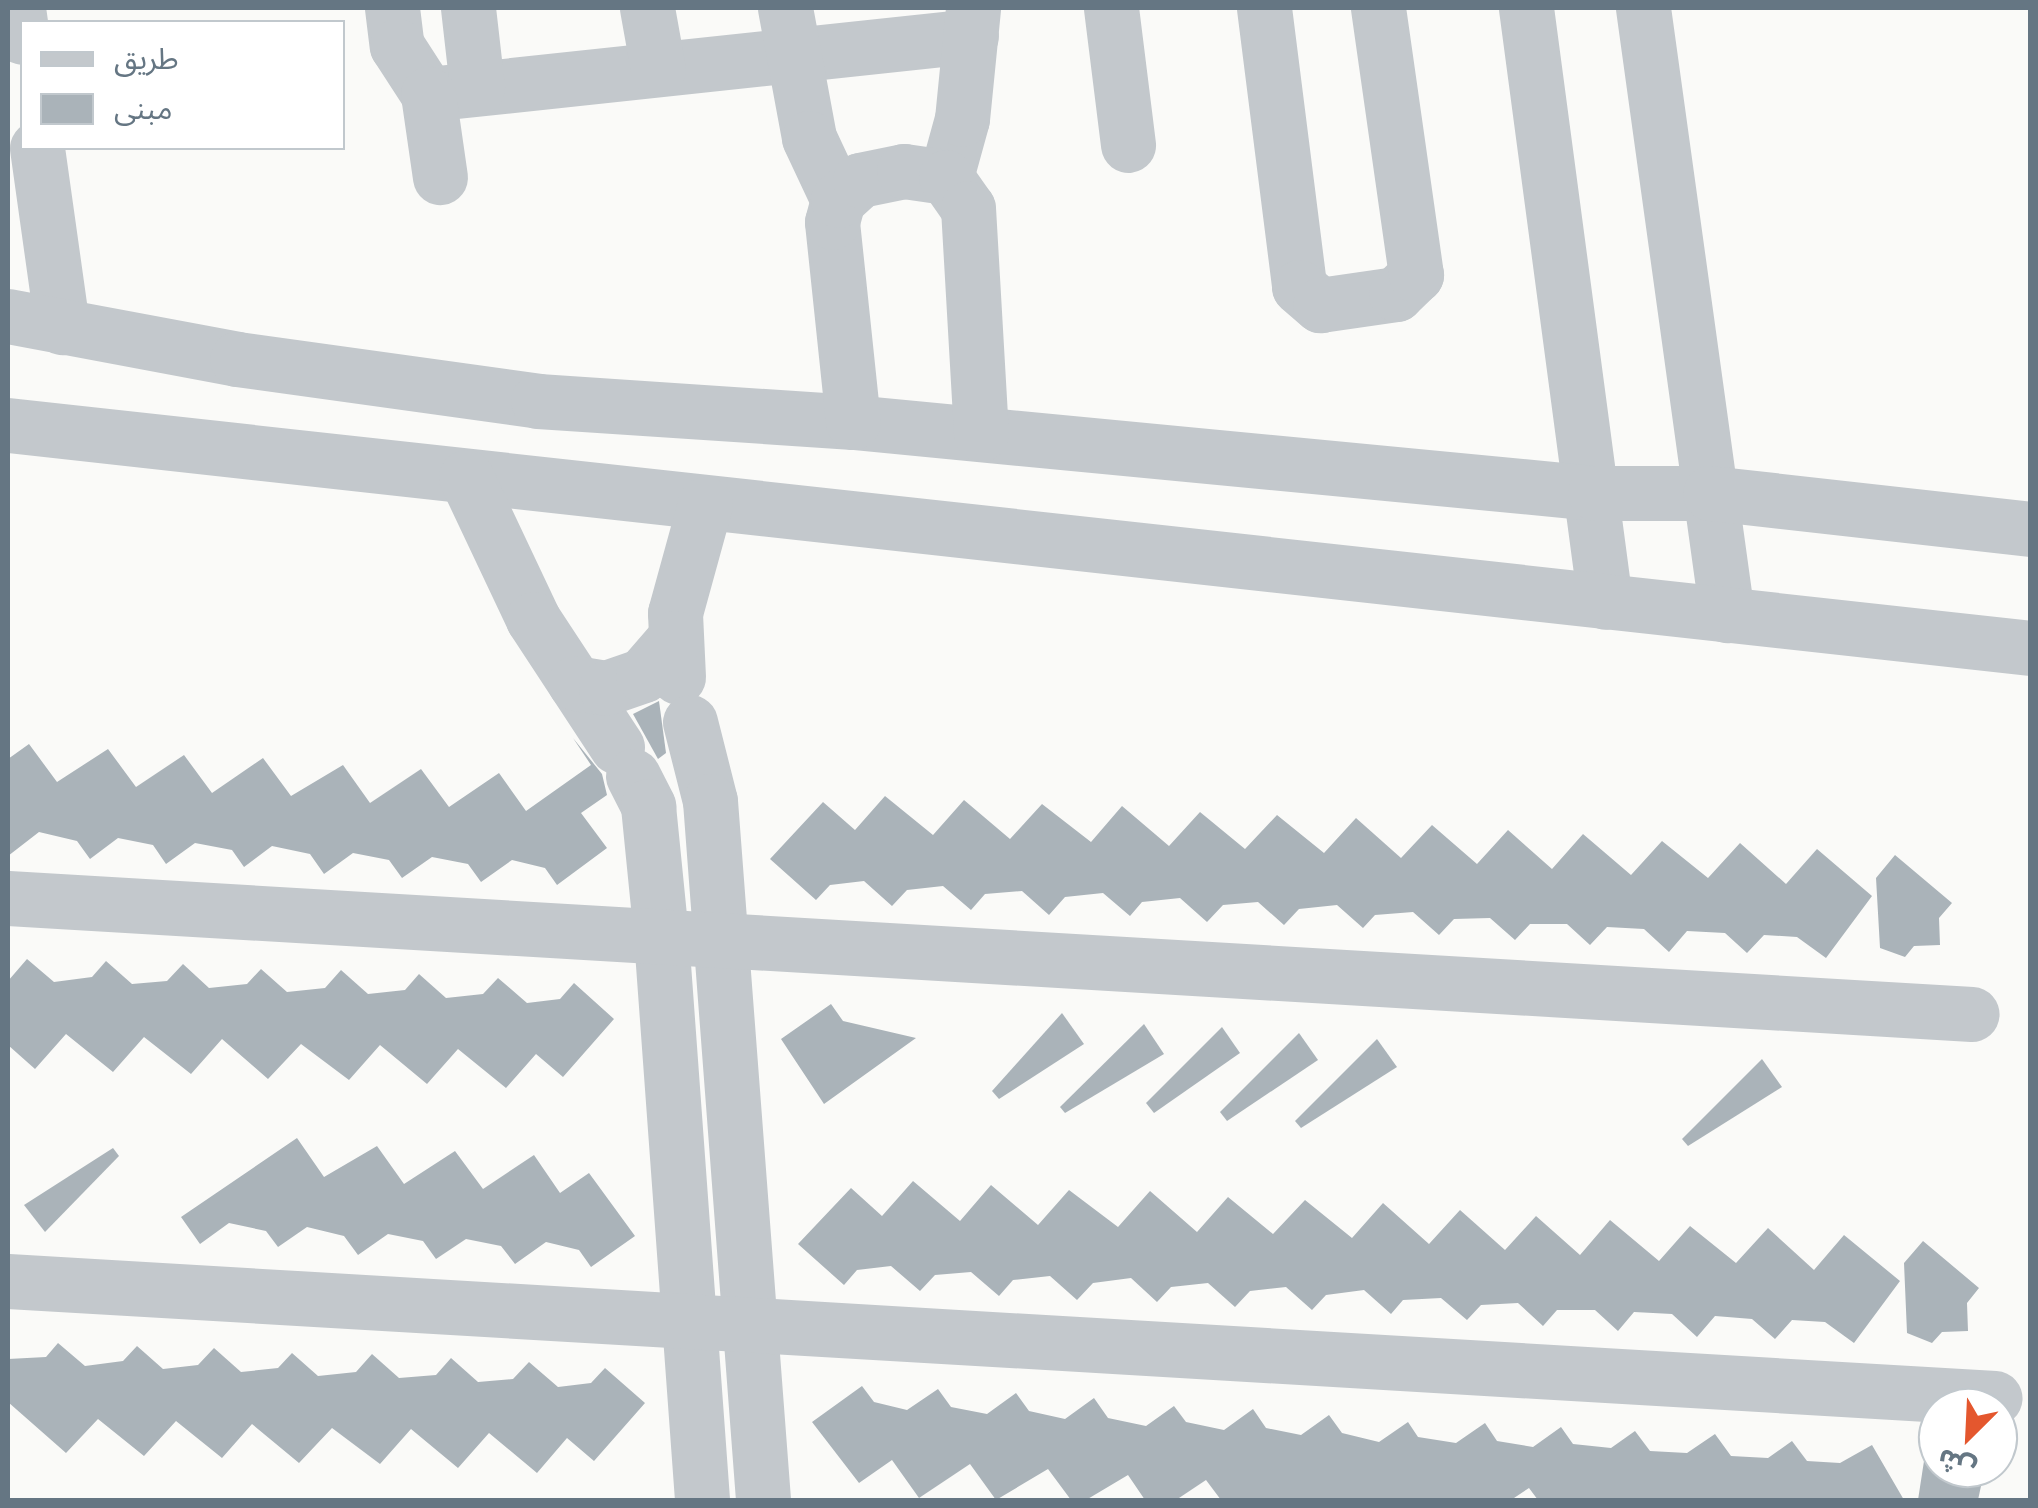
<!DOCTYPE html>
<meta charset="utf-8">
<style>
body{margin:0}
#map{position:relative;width:2038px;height:1508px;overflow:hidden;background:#fafaf8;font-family:"Fira Sans","Noto Sans Arabic",sans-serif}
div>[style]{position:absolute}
.building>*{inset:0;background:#aab3b9}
.minor>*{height:55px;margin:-27.5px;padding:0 27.5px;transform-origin:27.5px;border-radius:27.5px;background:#c3c8cc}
span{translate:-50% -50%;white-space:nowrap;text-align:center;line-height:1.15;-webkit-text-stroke:10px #fff;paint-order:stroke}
.frame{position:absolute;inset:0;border:10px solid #657683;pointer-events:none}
.legend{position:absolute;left:20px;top:20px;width:325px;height:130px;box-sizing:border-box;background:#fff;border:2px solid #c1c8cd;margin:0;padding:12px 18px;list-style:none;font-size:30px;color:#657683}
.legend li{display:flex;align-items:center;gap:20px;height:50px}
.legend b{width:50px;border:2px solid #c1c8cd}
.north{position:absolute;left:1918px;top:1388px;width:100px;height:100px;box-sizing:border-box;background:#fff;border:2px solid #c1c8cd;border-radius:50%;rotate:204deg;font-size:28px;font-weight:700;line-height:40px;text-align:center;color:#657683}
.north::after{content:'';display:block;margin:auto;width:35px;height:45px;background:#e4572e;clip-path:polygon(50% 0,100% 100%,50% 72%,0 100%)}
</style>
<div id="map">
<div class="building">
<div style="clip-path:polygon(659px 701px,666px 753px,658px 759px,633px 714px)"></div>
<div style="clip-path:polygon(573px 738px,602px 774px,607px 795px,581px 813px,607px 848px,557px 885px,545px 868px,512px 860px,481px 882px,468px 864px,432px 857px,402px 878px,389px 860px,353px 853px,324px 874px,310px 854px,272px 846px,244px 867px,232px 850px,195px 843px,166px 864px,153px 845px,118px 838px,90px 859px,77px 841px,39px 832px,8px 856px,8px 759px,29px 744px,57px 782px,108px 749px,136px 787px,184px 755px,212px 793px,263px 758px,291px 796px,343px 765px,370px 803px,421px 769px,449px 807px,499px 773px,526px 811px,591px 765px)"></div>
<div style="clip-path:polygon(885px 796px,933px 835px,964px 800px,1010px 839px,1042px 804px,1091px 842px,1122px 806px,1169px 846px,1200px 812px,1245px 849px,1277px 815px,1324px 853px,1356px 818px,1401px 858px,1432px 825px,1477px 864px,1508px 830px,1552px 869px,1583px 834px,1631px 875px,1662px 841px,1708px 878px,1740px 843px,1786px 884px,1817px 849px,1872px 896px,1826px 958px,1797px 937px,1764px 935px,1747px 953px,1725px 933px,1687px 931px,1669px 952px,1644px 929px,1607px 927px,1590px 945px,1567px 924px,1530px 924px,1515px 940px,1490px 918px,1454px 919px,1439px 935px,1413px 912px,1375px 915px,1363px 928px,1337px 905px,1299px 909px,1284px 925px,1258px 902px,1223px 905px,1207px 922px,1180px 898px,1142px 902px,1130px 916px,1103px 893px,1065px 897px,1049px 915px,1022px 891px,985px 894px,971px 910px,943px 886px,907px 890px,892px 906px,864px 881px,830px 885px,816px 900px,770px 859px,823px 802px,855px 830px)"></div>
<div style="clip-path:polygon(1895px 855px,1952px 903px,1939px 918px,1940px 945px,1914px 946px,1905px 957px,1880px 948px,1876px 878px)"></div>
<div style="clip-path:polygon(27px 959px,54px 982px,92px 977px,106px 961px,132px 984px,167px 981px,183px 964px,209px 988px,247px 984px,261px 969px,287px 992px,325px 988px,341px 970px,368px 994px,405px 990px,419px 974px,446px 998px,483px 994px,498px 978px,527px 1003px,560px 999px,574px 983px,614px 1019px,563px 1077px,536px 1054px,506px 1088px,458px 1049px,427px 1084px,380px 1045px,349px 1080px,301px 1044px,268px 1079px,222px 1039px,191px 1074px,144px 1037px,113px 1072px,66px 1034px,35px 1069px,8px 1045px,8px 981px)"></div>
<div style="clip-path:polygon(831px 1004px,843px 1021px,916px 1038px,824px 1104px,781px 1039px)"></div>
<div style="clip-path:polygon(1062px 1013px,1084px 1044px,999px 1099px,992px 1091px)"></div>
<div style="clip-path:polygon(1144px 1024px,1164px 1054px,1065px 1113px,1060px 1107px)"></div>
<div style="clip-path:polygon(1222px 1027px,1240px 1053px,1154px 1113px,1146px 1103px)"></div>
<div style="clip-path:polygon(1299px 1033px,1318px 1060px,1227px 1121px,1220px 1112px)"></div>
<div style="clip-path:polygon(1377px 1039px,1397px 1067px,1301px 1128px,1295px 1121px)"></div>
<div style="clip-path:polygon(1762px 1059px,1782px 1087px,1688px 1146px,1682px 1139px)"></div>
<div style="clip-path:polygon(297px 1138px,324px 1177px,377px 1146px,404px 1184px,455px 1151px,483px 1189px,534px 1155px,560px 1193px,589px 1173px,635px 1236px,591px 1267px,579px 1250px,546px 1242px,515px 1264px,501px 1246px,466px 1239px,436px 1259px,423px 1241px,388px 1234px,358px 1255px,344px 1236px,307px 1227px,278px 1247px,266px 1231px,229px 1223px,200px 1244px,181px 1217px)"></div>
<div style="clip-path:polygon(113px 1148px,119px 1156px,45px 1232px,24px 1205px)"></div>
<div style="clip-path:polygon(913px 1181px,960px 1221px,991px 1185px,1038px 1225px,1069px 1190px,1118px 1227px,1150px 1191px,1197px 1232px,1228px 1197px,1273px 1234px,1305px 1200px,1352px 1238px,1383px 1203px,1429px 1244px,1460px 1210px,1505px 1250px,1536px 1216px,1580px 1255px,1610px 1220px,1659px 1261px,1690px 1226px,1736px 1263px,1768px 1228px,1814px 1270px,1844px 1235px,1900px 1281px,1854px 1343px,1825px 1322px,1792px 1320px,1775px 1339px,1752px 1319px,1715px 1316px,1697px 1337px,1672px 1314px,1634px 1312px,1618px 1331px,1595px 1310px,1557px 1310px,1543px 1326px,1518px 1303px,1481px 1305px,1467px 1320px,1441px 1298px,1403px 1300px,1391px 1314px,1364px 1290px,1326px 1295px,1312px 1310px,1286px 1287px,1250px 1291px,1235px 1307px,1208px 1283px,1171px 1287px,1157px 1302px,1131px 1278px,1093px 1283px,1077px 1300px,1050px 1276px,1013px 1280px,999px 1296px,971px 1272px,935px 1275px,920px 1291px,891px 1266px,857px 1270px,844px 1285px,798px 1244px,851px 1188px,882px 1216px)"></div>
<div style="clip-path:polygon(1923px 1241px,1979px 1288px,1967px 1303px,1968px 1331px,1942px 1332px,1932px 1343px,1907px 1333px,1904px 1263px)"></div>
<div style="clip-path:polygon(58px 1343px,85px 1366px,123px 1361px,137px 1346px,163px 1369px,198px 1365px,214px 1348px,241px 1372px,278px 1368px,292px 1353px,318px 1376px,356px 1372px,372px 1354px,399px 1378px,436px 1375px,451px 1358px,478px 1382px,513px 1379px,529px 1362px,558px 1387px,591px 1383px,605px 1368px,645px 1403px,594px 1461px,567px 1438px,537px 1473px,489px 1433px,458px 1468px,411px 1429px,380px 1464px,332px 1428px,299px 1463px,252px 1424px,222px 1458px,176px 1421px,144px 1456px,98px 1419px,66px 1453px,8px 1402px,8px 1359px,46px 1357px)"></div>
<div style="clip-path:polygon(862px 1386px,874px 1402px,907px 1410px,938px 1389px,951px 1407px,987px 1414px,1016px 1393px,1029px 1411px,1065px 1419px,1094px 1398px,1108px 1418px,1146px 1426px,1174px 1406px,1186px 1422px,1224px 1430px,1253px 1409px,1266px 1428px,1301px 1435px,1329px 1415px,1342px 1433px,1379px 1442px,1408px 1422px,1418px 1437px,1456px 1443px,1485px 1423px,1497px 1441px,1533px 1447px,1561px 1427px,1573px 1444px,1611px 1448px,1635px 1431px,1650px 1451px,1687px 1453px,1715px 1434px,1731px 1456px,1768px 1458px,1792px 1441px,1807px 1461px,1840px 1463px,1872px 1445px,1904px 1500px,1538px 1500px,1529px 1488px,1511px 1500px,1221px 1500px,1206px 1480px,1176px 1500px,1145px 1500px,1128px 1475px,1086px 1500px,1071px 1500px,1048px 1469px,996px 1500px,970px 1464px,919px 1498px,892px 1460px,859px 1483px,812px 1422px)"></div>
<div style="clip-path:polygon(1924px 1461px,1984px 1472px,1978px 1500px,1918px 1500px)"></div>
</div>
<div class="minor">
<div style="left:18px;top:8px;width:29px;rotate:82deg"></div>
<div style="left:392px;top:8px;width:38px;rotate:83deg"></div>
<div style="left:397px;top:46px;width:57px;rotate:57.1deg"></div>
<div style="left:428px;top:94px;width:546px;rotate:-6.1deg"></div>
<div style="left:468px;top:8px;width:80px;rotate:83.5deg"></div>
<div style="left:647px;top:8px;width:62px;rotate:79.8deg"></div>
<div style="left:785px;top:8px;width:132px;rotate:79.5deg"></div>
<div style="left:809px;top:138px;width:68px;rotate:64.9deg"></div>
<div style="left:1111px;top:8px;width:138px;rotate:82.9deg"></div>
<div style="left:1264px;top:8px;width:281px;rotate:82.8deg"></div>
<div style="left:1299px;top:287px;width:28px;rotate:41deg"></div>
<div style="left:1320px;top:305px;width:77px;rotate:-8.2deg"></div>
<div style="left:1396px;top:294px;width:28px;rotate:-44deg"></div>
<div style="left:1416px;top:275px;width:270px;rotate:-98.1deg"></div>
<div style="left:1526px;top:8px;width:599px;rotate:82.42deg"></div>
<div style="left:1643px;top:8px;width:613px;rotate:82.12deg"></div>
<div style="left:428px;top:94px;width:84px;rotate:81.8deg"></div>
<div style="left:37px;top:148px;width:181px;rotate:82deg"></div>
<div style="left:946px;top:177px;width:60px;rotate:-74.6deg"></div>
<div style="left:962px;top:119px;width:112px;rotate:-84.3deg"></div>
<div style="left:8px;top:316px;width:233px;rotate:10.6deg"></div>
<div style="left:237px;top:359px;width:304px;rotate:7.9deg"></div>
<div style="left:538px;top:401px;width:316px;rotate:3.8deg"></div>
<div style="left:853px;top:422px;width:745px;rotate:5.47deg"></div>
<div style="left:1595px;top:493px;width:115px"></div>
<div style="left:1710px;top:493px;width:322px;rotate:6.4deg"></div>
<div style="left:853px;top:422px;width:201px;rotate:-96deg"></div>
<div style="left:832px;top:222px;width:23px;rotate:-75deg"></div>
<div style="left:838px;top:200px;width:30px;rotate:-42deg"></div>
<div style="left:860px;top:180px;width:45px;rotate:-11.6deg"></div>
<div style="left:904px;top:171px;width:42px;rotate:8.1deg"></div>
<div style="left:946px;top:177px;width:38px;rotate:55deg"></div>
<div style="left:968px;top:208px;width:226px;rotate:86.7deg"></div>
<div style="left:8px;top:425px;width:2034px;rotate:6.29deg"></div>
<div style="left:466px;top:477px;width:157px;rotate:64.7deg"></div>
<div style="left:533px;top:619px;width:153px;rotate:56.7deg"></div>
<div style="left:678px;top:677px;width:64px;rotate:-92.7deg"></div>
<div style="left:675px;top:613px;width:113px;rotate:-74.6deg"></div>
<div style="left:575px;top:683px;width:31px;rotate:9deg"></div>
<div style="left:606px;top:688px;width:39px;rotate:-19deg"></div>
<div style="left:643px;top:675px;width:49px;rotate:-49.1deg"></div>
<div style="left:690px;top:722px;width:81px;rotate:75.8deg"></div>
<div style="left:710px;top:801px;width:701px;rotate:85.66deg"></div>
<div style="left:633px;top:776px;width:34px;rotate:63deg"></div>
<div style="left:648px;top:806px;width:132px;rotate:84.3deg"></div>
<div style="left:661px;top:937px;width:564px;rotate:85.83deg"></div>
<div style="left:8px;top:898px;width:1967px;rotate:3.38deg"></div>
<div style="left:8px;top:1281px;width:1990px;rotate:3.37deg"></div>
</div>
<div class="frame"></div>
<ul class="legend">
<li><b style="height:12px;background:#c3c8cc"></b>طريق</li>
<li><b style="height:28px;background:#aab3b9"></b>مبنى</li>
</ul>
<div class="north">ش</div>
</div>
